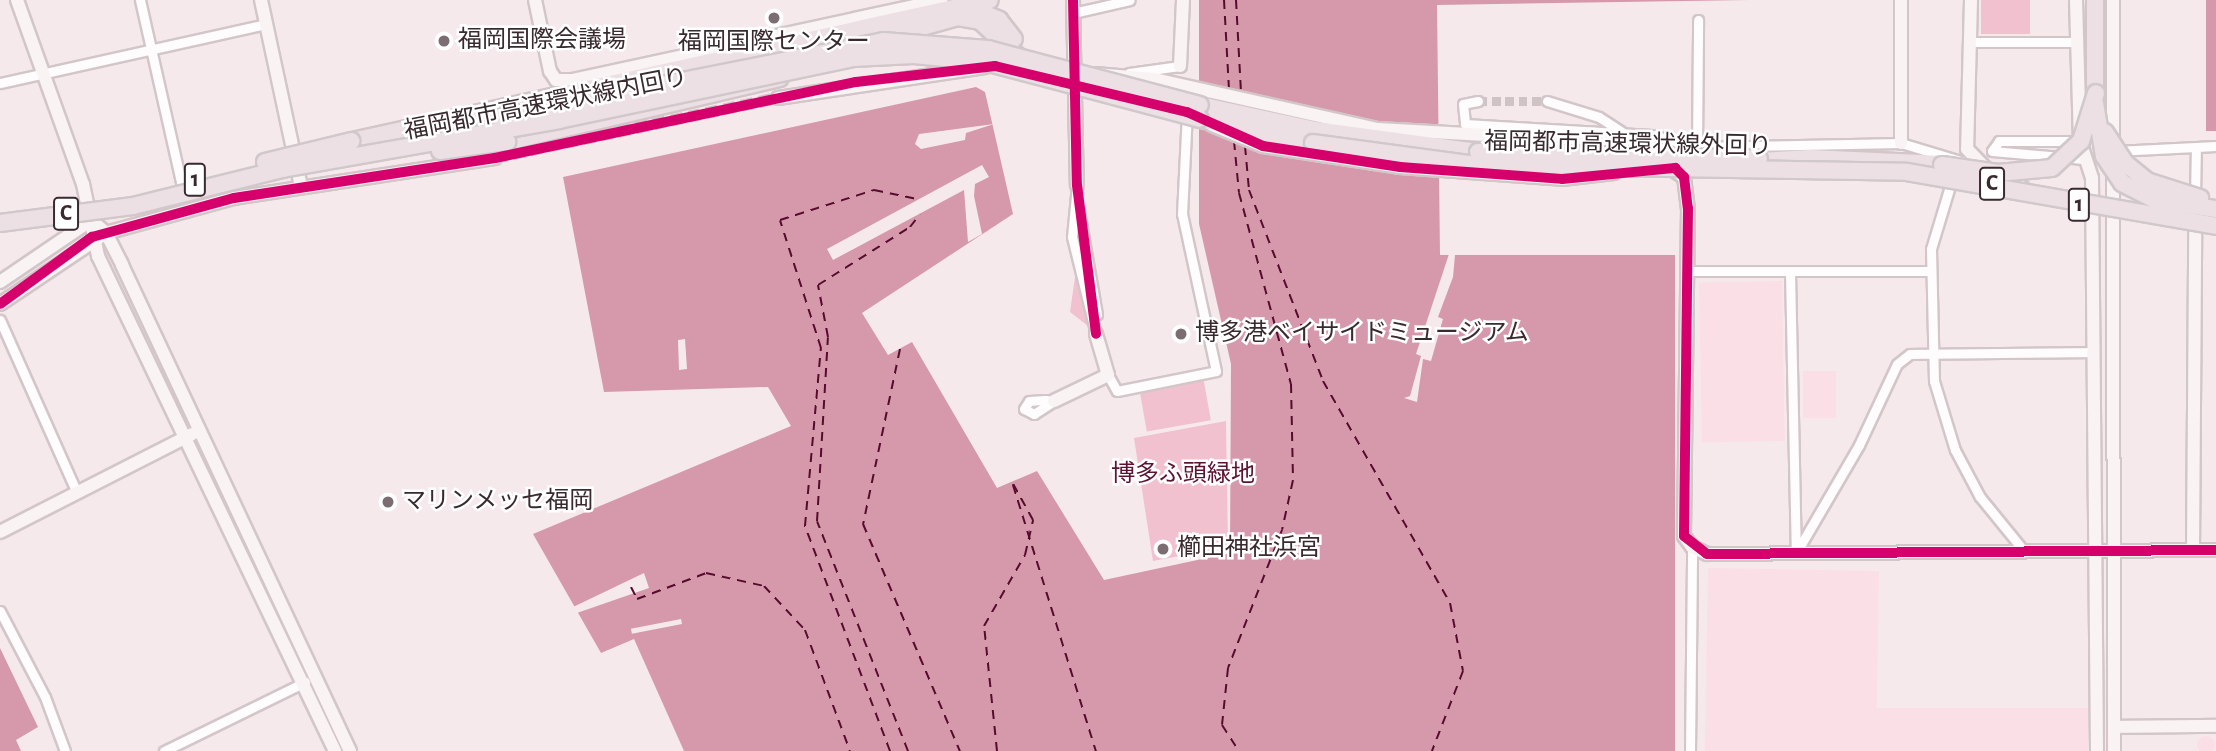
<!DOCTYPE html>
<meta charset="utf-8">
<style>
body{margin:0}
#map{position:relative;width:2216px;height:751px;overflow:hidden;background:#f6e9ec;font-family:"Alegreya Sans","Noto Sans JP",sans-serif}
div>[style]{position:absolute}
.built>*{inset:0;background:#fadfe6;transform-origin:0 0}
.round{border-radius:50%}
.green>*{inset:0;background:#f1c1cf;transform-origin:0 0}
.water>*{inset:0;background:#d699ac;transform-origin:0 0}
.pier>*{inset:0;background:#f6e9ec;transform-origin:0 0}
.ferry>*{height:2px;margin-top:-1px;transform-origin:0;background:repeating-linear-gradient(90deg,#560b2c 0 9px,transparent 0 16px)}
.street-tunnel>*{height:9px;margin-top:-4.5px;transform-origin:0;background:repeating-linear-gradient(90deg,#d0c3c6 0 9px,transparent 0 13.5px)}
.secondary-tunnel>*{height:12px;margin-top:-6px;transform-origin:0;background:repeating-linear-gradient(90deg,#d0c3c6 0 12px,transparent 0 18px)}
.roads{filter:drop-shadow(2px 0 #d3c6c9) drop-shadow(-2px 0 #d3c6c9) drop-shadow(0 2px #d3c6c9) drop-shadow(0 -2px #d3c6c9)}
.street>*{height:9px;margin:-4.5px;padding:0 4.5px;transform-origin:4.5px;border-radius:4.5px;background:#fefcfc}
.secondary>*{height:12px;margin:-6px;padding:0 6px;transform-origin:6px;border-radius:6px;background:#f9f3f4}
.highway>*{height:16px;margin:-8px;padding:0 8px;transform-origin:8px;border-radius:8px;background:#ece0e4}
.bridges{filter:drop-shadow(2px 0 #d0c8ca) drop-shadow(-2px 0 #d0c8ca) drop-shadow(0 2px #d0c8ca) drop-shadow(0 -2px #d0c8ca)}
.highway-bridge>*{height:16px;margin:-8px;padding:0 8px;transform-origin:8px;border-radius:8px;background:#ece0e4}
.cycleway>*{height:10px;margin:-5px;padding:0 5px;transform-origin:5px;border-radius:5px;background:#d6006c}
.dots>*{width:19px;height:19px;translate:-50% -50%;box-sizing:border-box;border:4px solid #fff;border-radius:50%}
span{translate:-50% -50%;white-space:nowrap;text-align:center;line-height:1.15;-webkit-text-stroke:5px #fff;paint-order:stroke}
.shield-label span{padding:2px 5px;background:#fff;border:2px solid;border-radius:5px;-webkit-text-stroke-width:0}
.shield-label{font-size:23px;color:#392a2e;font-weight:700}
.poi-label{font-size:24px;color:#392a2e}
.left{translate:0 -50%;text-align:left}
.street-label{font-size:24px;color:#392a2e}
.park-label{font-size:24px;color:#5c1231}
</style>
<div id="map">
<div class="built">
<div style="left:1782px;top:281px;width:160px;height:83px;rotate:89deg"></div>
<div style="left:1803px;top:371px;width:33px;height:47px"></div>
<div style="left:1708px;top:568px;width:171px;height:183px;rotate:1deg"></div>
<div style="left:1876px;top:708px;width:212px;height:43px"></div>
<div class="round" style="left:2197px;top:736px;width:18px;height:18px"></div>
</div>
<div class="green">
<div style="left:1981px;top:0;width:49px;height:34px"></div>
<div style="clip-path:polygon(1076px 270px,1088px 326px,1070px 312px)"></div>
<div style="left:1203px;top:376px;width:45px;height:65px;rotate:80deg"></div>
<div style="clip-path:polygon(1226px 421px,1228px 547px,1153px 561px,1134px 438px)"></div>
</div>
<div class="water">
<div style="clip-path:polygon(1199px 0,1749px 0,1437px 5px,1440px 255px,1675px 255px,1675px 751px,684px 751px,634px 639px,601px 653px,533px 534px,791px 426px,768px 387px,604px 392px,563px 177px,976px 87px,985px 92px,1013px 214px,862px 313px,888px 355px,912px 342px,997px 488px,1037px 471px,1104px 580px,1230px 553px,1231px 364px,1199px 224px)"></div>
<div style="left:2206px;top:0;width:10px;height:131px"></div>
<div style="clip-path:polygon(0 648px,38px 727px,16px 740px,21px 751px,0 751px)"></div>
</div>
<div class="pier">
<div style="clip-path:polygon(994px 124px,966px 133px,965px 140px,921px 149px,915px 144px,919px 134px)"></div>
<div style="clip-path:polygon(982px 165px,989px 177px,975px 184px,974px 196px,982px 234px,968px 242px,964px 190px,833px 260px,827px 249px)"></div>
<div style="clip-path:polygon(1449px 254px,1455px 255px,1453px 277px,1438px 317px,1443px 319px,1431px 361px,1423px 359px,1417px 402px,1404px 398px,1410px 396px,1421px 356px,1416px 354px)"></div>
<div style="clip-path:polygon(685px 339px,687px 369px,679px 370px,678px 340px)"></div>
<div style="clip-path:polygon(644px 573px,649px 588px,574px 614px,571px 608px)"></div>
<div style="left:681px;top:619px;width:5px;height:51px;rotate:79deg"></div>
</div>
<div class="ferry">
<div style="left:1224px;top:0;width:90px;rotate:86.8deg"></div>
<div style="left:1236px;top:0;width:92px;rotate:86.9deg"></div>
<div style="left:1234px;top:141px;width:52px;rotate:84.5deg"></div>
<div style="left:1239px;top:193px;width:198px;rotate:74.8deg"></div>
<div style="left:1291px;top:384px;width:96px;rotate:88.8deg"></div>
<div style="left:1293px;top:480px;width:51px;rotate:102.4deg"></div>
<div style="left:1282px;top:530px;width:148px;rotate:111.4deg"></div>
<div style="left:1228px;top:668px;width:57px;rotate:96deg"></div>
<div style="left:1222px;top:725px;width:31px;rotate:57deg"></div>
<div style="left:1245px;top:146px;width:44px;rotate:84.8deg"></div>
<div style="left:1249px;top:190px;width:205px;rotate:68.8deg"></div>
<div style="left:1323px;top:381px;width:256px;rotate:60.2deg"></div>
<div style="left:1450px;top:603px;width:69px;rotate:79.2deg"></div>
<div style="left:1463px;top:671px;width:86px;rotate:111.2deg"></div>
<div style="left:900px;top:349px;width:179px;rotate:101.9deg"></div>
<div style="left:863px;top:524px;width:247px;rotate:66.9deg"></div>
<div style="left:1013px;top:485px;width:279px;rotate:72.7deg"></div>
<div style="left:631px;top:587px;width:13px;rotate:63deg"></div>
<div style="left:637px;top:599px;width:74px;rotate:-20.6deg"></div>
<div style="left:706px;top:573px;width:59px;rotate:12.6deg"></div>
<div style="left:764px;top:586px;width:60px;rotate:47deg"></div>
<div style="left:805px;top:630px;width:129px;rotate:69.6deg"></div>
<div style="left:890px;top:751px;width:241px;rotate:-110.7deg"></div>
<div style="left:805px;top:526px;width:179px;rotate:-84.9deg"></div>
<div style="left:821px;top:348px;width:134px;rotate:-107.8deg"></div>
<div style="left:780px;top:220px;width:99px;rotate:-17.7deg"></div>
<div style="left:874px;top:190px;width:44px;rotate:11.8deg"></div>
<div style="left:908px;top:751px;width:247px;rotate:-111.6deg"></div>
<div style="left:817px;top:521px;width:184px;rotate:-86.6deg"></div>
<div style="left:828px;top:337px;width:53px;rotate:-100.9deg"></div>
<div style="left:818px;top:285px;width:109px;rotate:-32.2deg"></div>
<div style="left:910px;top:227px;width:16px;rotate:-52deg"></div>
<div style="left:997px;top:751px;width:126px;rotate:-95.9deg"></div>
<div style="left:984px;top:626px;width:82px;rotate:-60deg"></div>
<div style="left:1025px;top:555px;width:36px;rotate:-77deg"></div>
<div style="left:1033px;top:520px;width:46px;rotate:-118.8deg"></div>
</div>
<div class="street-tunnel">
<div style="left:1478px;top:101px;width:69px"></div>
</div>
<div class="secondary-tunnel">
<div style="left:495px;top:158px;width:289px;rotate:-12deg"></div>
</div>
<div class="roads">
<div class="street">
<div style="left:140px;top:0;width:196px;rotate:77.3deg"></div>
<div style="left:1073px;top:13px;width:58px;rotate:-12.8deg"></div>
<div style="left:1971px;top:42px;width:105px"></div>
<div style="left:1129px;top:73px;width:51px;rotate:-7.8deg"></div>
<div style="left:0;top:83px;width:272px;rotate:-12.5deg"></div>
<div style="left:1478px;top:101px;width:15px;rotate:169deg"></div>
<div style="left:1463px;top:104px;width:20px;rotate:84deg"></div>
<div style="left:1465px;top:124px;width:187px;rotate:3.4deg"></div>
<div style="left:1652px;top:135px;width:47px;rotate:14.9deg"></div>
<div style="left:1697px;top:147px;width:204px;rotate:-1.1deg"></div>
<div style="left:1901px;top:143px;width:72px;rotate:16.9deg"></div>
<div style="left:1547px;top:101px;width:54px;rotate:17.1deg"></div>
<div style="left:1599px;top:117px;width:27px;rotate:33deg"></div>
<div style="left:2079px;top:141px;width:80px;rotate:180deg"></div>
<div style="left:1999px;top:141px;width:12px;rotate:125deg"></div>
<div style="left:1992px;top:151px;width:92px;rotate:5deg"></div>
<div style="left:1697px;top:147px;width:127px;rotate:-89.5deg"></div>
<div style="left:2115px;top:151px;width:101px;rotate:-2.8deg"></div>
<div style="left:1953px;top:176px;width:76px;rotate:106.8deg"></div>
<div style="left:1931px;top:249px;width:132px;rotate:88.7deg"></div>
<div style="left:1934px;top:381px;width:72px;rotate:73.1deg"></div>
<div style="left:1955px;top:450px;width:53px;rotate:62deg"></div>
<div style="left:1980px;top:497px;width:70px;rotate:50.8deg"></div>
<div style="left:1077px;top:185px;width:52px;rotate:95.5deg"></div>
<div style="left:1072px;top:237px;width:100px;rotate:76.1deg"></div>
<div style="left:2195px;top:197px;width:50px;rotate:-88.9deg"></div>
<div style="left:1079px;top:211px;width:105px;rotate:80.1deg"></div>
<div style="left:1688px;top:271px;width:242px"></div>
<div style="left:1790px;top:272px;width:281px;rotate:88.8deg"></div>
<div style="left:1796px;top:553px;width:125px;rotate:-59.7deg"></div>
<div style="left:1859px;top:445px;width:89px;rotate:-64.9deg"></div>
<div style="left:1897px;top:364px;width:16px;rotate:-38deg"></div>
<div style="left:1910px;top:354px;width:184px;rotate:-0.6deg"></div>
<div style="left:0;top:320px;width:189px;rotate:66deg"></div>
<div style="left:1108px;top:375px;width:18px;rotate:61deg"></div>
<div style="left:1117px;top:391px;width:101px;rotate:-11.4deg"></div>
<div style="left:1216px;top:371px;width:161px;rotate:-102.2deg"></div>
<div style="left:1182px;top:214px;width:102px;rotate:-87.2deg"></div>
<div style="left:1045px;top:400px;width:9px;rotate:6deg"></div>
<div style="left:1054px;top:401px;width:24px;rotate:147deg"></div>
<div style="left:1034px;top:414px;width:11px;rotate:-153deg"></div>
<div style="left:1024px;top:409px;width:9px;rotate:-58deg"></div>
<div style="left:1029px;top:401px;width:16px;rotate:-4deg"></div>
<div style="left:0;top:611px;width:97px;rotate:62.4deg"></div>
<div style="left:45px;top:697px;width:58px;rotate:69.7deg"></div>
<div style="left:164px;top:751px;width:157px;rotate:-26.1deg"></div>
<div style="left:1690px;top:751px;width:204px;rotate:-89.4deg"></div>
</div>
<div class="secondary">
<div style="left:17px;top:0;width:195px;rotate:70.3deg"></div>
<div style="left:83px;top:184px;width:74px;rotate:78.2deg"></div>
<div style="left:98px;top:256px;width:549px;rotate:64.42deg"></div>
<div style="left:261px;top:0;width:190px;rotate:77.9deg"></div>
<div style="left:535px;top:0;width:73px;rotate:78.1deg"></div>
<div style="left:550px;top:71px;width:11px;rotate:56deg"></div>
<div style="left:556px;top:80px;width:16px"></div>
<div style="left:572px;top:80px;width:378px;rotate:-12.2deg"></div>
<div style="left:1073px;top:0;width:185px;rotate:88.8deg"></div>
<div style="left:1971px;top:0;width:149px;rotate:91.5deg"></div>
<div style="left:1967px;top:149px;width:33px;rotate:46deg"></div>
<div style="left:1990px;top:173px;width:36px;rotate:24deg"></div>
<div style="left:2076px;top:0;width:141px;rotate:88.4deg"></div>
<div style="left:2080px;top:141px;width:39px;rotate:72deg"></div>
<div style="left:2092px;top:178px;width:573px;rotate:89.5deg"></div>
<div style="left:2113px;top:0;width:147px;rotate:90deg"></div>
<div style="left:1180px;top:66px;width:66px;rotate:-87.4deg"></div>
<div style="left:1095px;top:74px;width:59px;rotate:4.8deg"></div>
<div style="left:1154px;top:79px;width:230px;rotate:12.6deg"></div>
<div style="left:1378px;top:129px;width:268px;rotate:3.2deg"></div>
<div style="left:1646px;top:144px;width:33px;rotate:23deg"></div>
<div style="left:778px;top:98px;width:209px;rotate:-8.5deg"></div>
<div style="left:1212px;top:125px;width:55px;rotate:22.4deg"></div>
<div style="left:1263px;top:146px;width:139px;rotate:8.7deg"></div>
<div style="left:1400px;top:167px;width:162px;rotate:4.2deg"></div>
<div style="left:1562px;top:179px;width:52px;rotate:-6.6deg"></div>
<div style="left:1901px;top:143px;width:143px;rotate:-90deg"></div>
<div style="left:1670px;top:168px;width:17px;rotate:33deg"></div>
<div style="left:1684px;top:177px;width:31px;rotate:83deg"></div>
<div style="left:1688px;top:208px;width:328px;rotate:90.7deg"></div>
<div style="left:1684px;top:536px;width:14px;rotate:54deg"></div>
<div style="left:1692px;top:547px;width:17px;rotate:25deg"></div>
<div style="left:1707px;top:554px;width:509px;rotate:-0.45deg"></div>
<div style="left:2113px;top:168px;width:583px;rotate:89.9deg"></div>
<div style="left:90px;top:219px;width:21px;rotate:41deg"></div>
<div style="left:106px;top:233px;width:36px;rotate:63deg"></div>
<div style="left:122px;top:265px;width:537px;rotate:64.87deg"></div>
<div style="left:0;top:282px;width:114px;rotate:-34.2deg"></div>
<div style="left:0;top:304px;width:128px;rotate:-33.8deg"></div>
<div style="left:106px;top:233px;width:133px;rotate:-15.3deg"></div>
<div style="left:234px;top:198px;width:264px;rotate:-8.7deg"></div>
<div style="left:1054px;top:401px;width:60px;rotate:-25.7deg"></div>
<div style="left:1108px;top:375px;width:43px;rotate:-106.3deg"></div>
<div style="left:0;top:532px;width:216px;rotate:-27deg"></div>
<div style="left:2193px;top:550px;width:323px;rotate:-89.6deg"></div>
<div style="left:2114px;top:727px;width:102px;rotate:-0.6deg"></div>
</div>
<div class="highway">
<div style="left:2095px;top:0;width:103px;rotate:90deg"></div>
<div style="left:969px;top:7px;width:33px;rotate:23deg"></div>
<div style="left:999px;top:20px;width:24px;rotate:52deg"></div>
<div style="left:872px;top:41px;width:89px;rotate:-15.6deg"></div>
<div style="left:958px;top:17px;width:22px;rotate:10deg"></div>
<div style="left:980px;top:21px;width:57px;rotate:42.9deg"></div>
<div style="left:1200px;top:105px;width:118px;rotate:12.3deg"></div>
<div style="left:1315px;top:130px;width:164px;rotate:7.7deg"></div>
<div style="left:1200px;top:119px;width:116px;rotate:12deg"></div>
<div style="left:352px;top:141px;width:653px;rotate:-12.46deg"></div>
<div style="left:507px;top:142px;width:280px;rotate:-13.2deg"></div>
<div style="left:1745px;top:162px;width:65px;rotate:-3.5deg"></div>
<div style="left:1810px;top:158px;width:132px;rotate:2.6deg"></div>
</div>
</div>
<div class="bridges">
<div class="highway-bridge">
<div style="left:2095px;top:103px;width:54px;rotate:80.4deg"></div>
<div style="left:2104px;top:156px;width:32px;rotate:56deg"></div>
<div style="left:2122px;top:183px;width:37px;rotate:27deg"></div>
<div style="left:2155px;top:200px;width:62px;rotate:8.4deg"></div>
<div style="left:500px;top:117px;width:390px;rotate:-11.2deg"></div>
<div style="left:883px;top:41px;width:105px;rotate:4.4deg"></div>
<div style="left:988px;top:49px;width:219px;rotate:14.8deg"></div>
<div style="left:2105px;top:132px;width:37px;rotate:57deg"></div>
<div style="left:2125px;top:163px;width:28px;rotate:39deg"></div>
<div style="left:2147px;top:181px;width:56px;rotate:17.8deg"></div>
<div style="left:1313px;top:143px;width:164px;rotate:7.7deg"></div>
<div style="left:1476px;top:165px;width:431px;rotate:0.9deg"></div>
<div style="left:1907px;top:172px;width:314px;rotate:9.9deg"></div>
<div style="left:440px;top:151px;width:68px;rotate:-7.7deg"></div>
<div style="left:1478px;top:152px;width:281px;rotate:1.4deg"></div>
<div style="left:265px;top:162px;width:89px;rotate:-13.6deg"></div>
<div style="left:1942px;top:165px;width:57px;rotate:8.1deg"></div>
<div style="left:1998px;top:173px;width:54px;rotate:-5.3deg"></div>
<div style="left:2052px;top:168px;width:40px;rotate:-43deg"></div>
<div style="left:2081px;top:141px;width:50px;rotate:-72.6deg"></div>
<div style="left:0;top:223px;width:134px;rotate:-7.3deg"></div>
<div style="left:133px;top:206px;width:154px;rotate:-13.9deg"></div>
<div style="left:282px;top:169px;width:281px;rotate:-10deg"></div>
<div style="left:559px;top:120px;width:300px;rotate:-11.9deg"></div>
<div style="left:853px;top:58px;width:61px;rotate:-2.8deg"></div>
<div style="left:914px;top:55px;width:71px;rotate:5.6deg"></div>
<div style="left:985px;top:62px;width:222px;rotate:14.8deg"></div>
</div>
</div>
<div class="cycleway">
<div style="left:1073px;top:0;width:185px;rotate:88.8deg"></div>
<div style="left:1077px;top:185px;width:150px;rotate:82.7deg"></div>
<div style="left:0;top:304px;width:114px;rotate:-36.1deg"></div>
<div style="left:92px;top:237px;width:147px;rotate:-15.4deg"></div>
<div style="left:234px;top:198px;width:264px;rotate:-8.7deg"></div>
<div style="left:495px;top:158px;width:369px;rotate:-11.9deg"></div>
<div style="left:856px;top:82px;width:140px;rotate:-6.6deg"></div>
<div style="left:995px;top:66px;width:197px;rotate:13.5deg"></div>
<div style="left:1187px;top:112px;width:83px;rotate:24.1deg"></div>
<div style="left:1263px;top:146px;width:139px;rotate:8.7deg"></div>
<div style="left:1400px;top:167px;width:162px;rotate:4.2deg"></div>
<div style="left:1562px;top:179px;width:114px;rotate:-5.6deg"></div>
<div style="left:1675px;top:168px;width:13px;rotate:45deg"></div>
<div style="left:1684px;top:177px;width:31px;rotate:83deg"></div>
<div style="left:1688px;top:208px;width:328px;rotate:90.7deg"></div>
<div style="left:1684px;top:536px;width:29px;rotate:38deg"></div>
<div style="left:1707px;top:554px;width:509px;rotate:-0.45deg"></div>
</div>
<div class="dots">
<div style="left:774px;top:18px;background:#7b6d70"></div>
<div style="left:444px;top:41px;background:#7b6d70"></div>
<div style="left:1181px;top:334px;background:#7b6d70"></div>
<div style="left:388px;top:502px;background:#7b6d70"></div>
<div style="left:1163px;top:549px;background:#7b6d70"></div>
</div>
<div class="shield-label">
<span style="left:195px;top:180px">1</span>
<span style="left:1992px;top:184px">C</span>
<span style="left:2079px;top:205px">1</span>
<span style="left:66px;top:214px">C</span>
</div>
<div class="poi-label">
<span class="left" style="left:458px;top:41px">福岡国際会議場</span>
<span style="left:774px;top:43px">福岡国際センター</span>
<span class="left" style="left:1195px;top:334px">博多港ベイサイドミュージアム</span>
<span class="left" style="left:402px;top:502px">マリンメッセ福岡</span>
<span class="left" style="left:1177px;top:549px">櫛田神社浜宮</span>
</div>
<div class="street-label">
<span style="left:546px;top:105px;rotate:-11deg">福岡都市高速環状線内回り</span>
<span style="left:1628px;top:145px;rotate:1deg">福岡都市高速環状線外回り</span>
</div>
<div class="park-label">
<span style="left:1183px;top:475px">博多ふ頭緑地</span>
</div>
</div>
